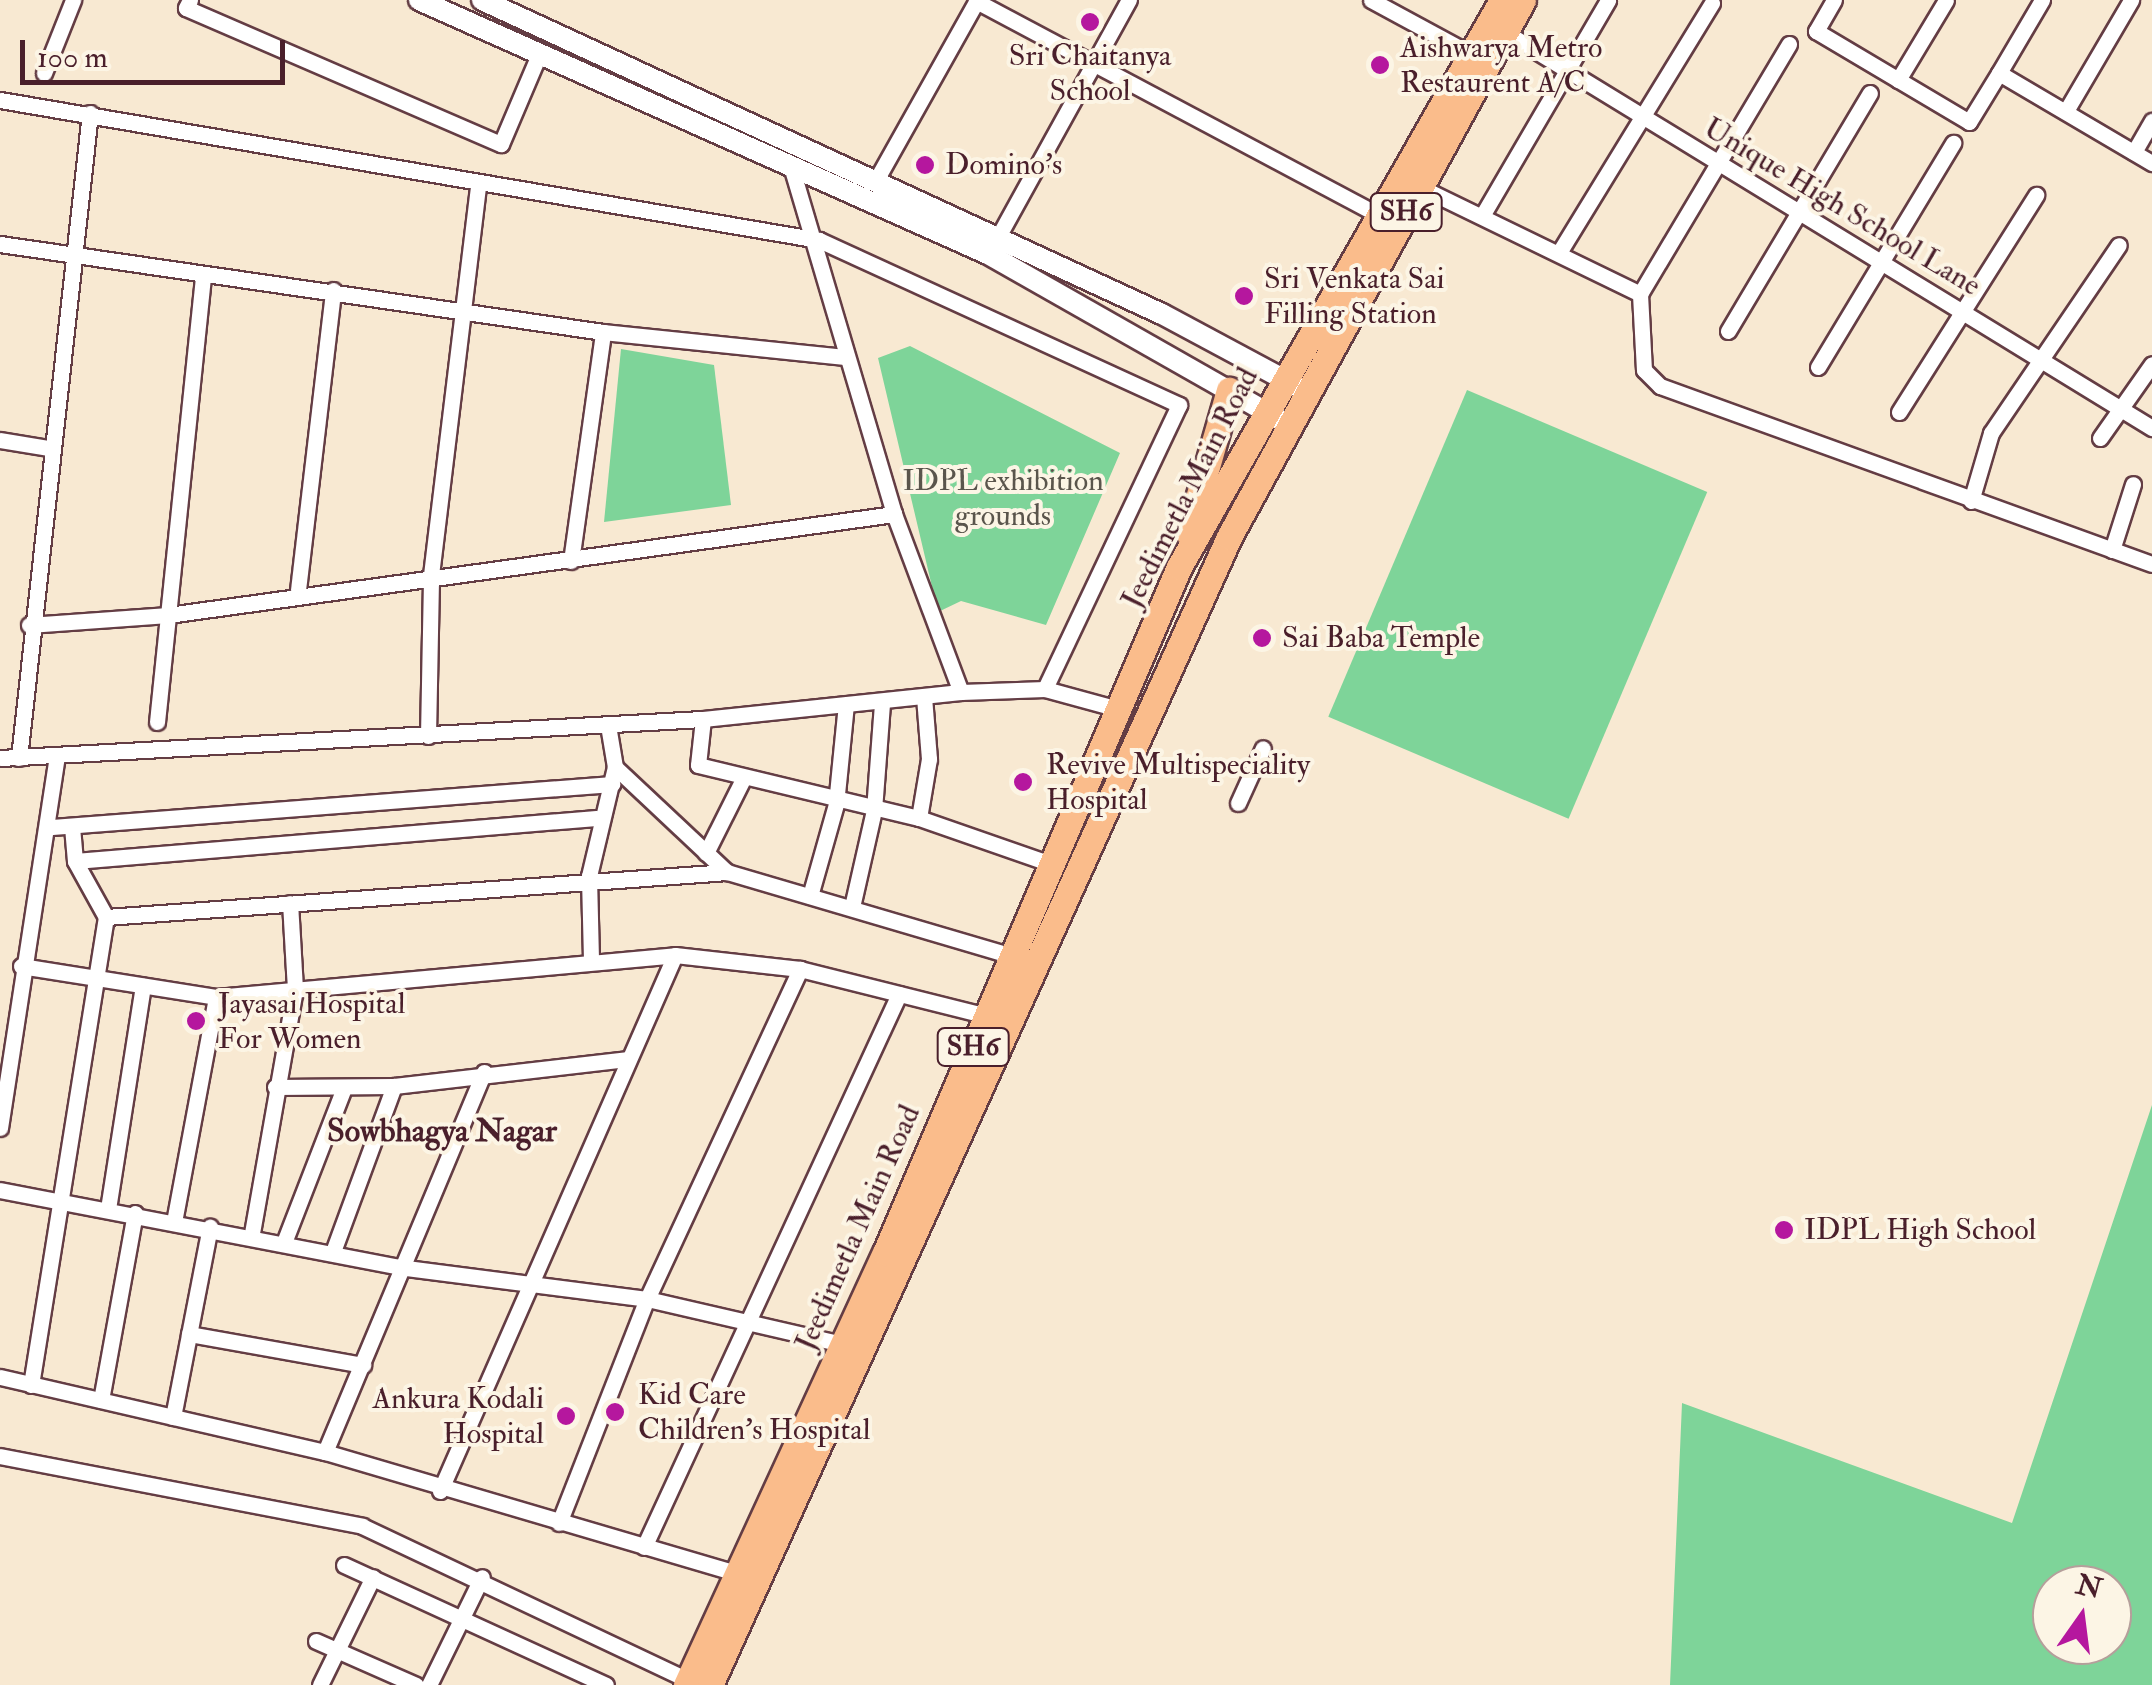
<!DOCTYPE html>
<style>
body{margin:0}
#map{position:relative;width:2152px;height:1685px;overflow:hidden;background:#f8e9d2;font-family:"IM FELL Double Pica",serif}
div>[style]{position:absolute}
.green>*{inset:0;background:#7ed499;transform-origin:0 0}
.roads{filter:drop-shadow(2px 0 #643d44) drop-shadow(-2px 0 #643d44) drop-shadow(0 2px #643d44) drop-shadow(0 -2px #643d44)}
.minor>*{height:15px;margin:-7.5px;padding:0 7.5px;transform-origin:7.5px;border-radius:7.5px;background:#fff}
.tertiary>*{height:20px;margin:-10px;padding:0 10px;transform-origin:10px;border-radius:10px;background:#fff}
.primary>*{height:25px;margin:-12.5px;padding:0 12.5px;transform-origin:12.5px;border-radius:12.5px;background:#fabc8b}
.dots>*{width:28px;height:28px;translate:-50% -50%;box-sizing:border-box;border:5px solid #fcf5e5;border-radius:50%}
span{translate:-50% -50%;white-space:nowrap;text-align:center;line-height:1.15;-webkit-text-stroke:8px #fcf5e5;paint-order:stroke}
.shield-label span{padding:2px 8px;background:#fcf5e5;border:2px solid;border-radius:8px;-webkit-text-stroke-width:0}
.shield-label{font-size:28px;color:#4a1f2b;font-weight:700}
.poi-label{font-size:30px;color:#4a1f2b}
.left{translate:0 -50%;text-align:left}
.right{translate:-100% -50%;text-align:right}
.street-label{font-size:30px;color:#4a1f2b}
.park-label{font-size:30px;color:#5a554c}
.neighbourhood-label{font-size:32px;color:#4a1f2b;font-weight:700}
.north{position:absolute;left:2032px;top:1565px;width:100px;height:100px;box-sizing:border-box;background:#fcf5e5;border:2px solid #b59f9b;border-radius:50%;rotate:14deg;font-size:28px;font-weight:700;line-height:40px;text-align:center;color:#4a1f2b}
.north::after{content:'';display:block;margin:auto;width:35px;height:45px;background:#b5179e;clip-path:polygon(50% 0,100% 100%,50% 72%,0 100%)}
.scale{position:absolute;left:20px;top:40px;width:265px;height:45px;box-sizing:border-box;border:5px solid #4a1f2b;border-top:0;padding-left:12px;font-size:30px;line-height:35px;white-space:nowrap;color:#4a1f2b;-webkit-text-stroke:8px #fcf5e5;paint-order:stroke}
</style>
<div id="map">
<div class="green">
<div style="clip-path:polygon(910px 346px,1120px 453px,1046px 625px,961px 601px,938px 612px,878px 358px)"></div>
<div style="clip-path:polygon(621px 349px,714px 365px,731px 505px,604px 522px)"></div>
<div style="left:1467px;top:390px;width:261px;height:355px;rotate:23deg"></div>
<div style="clip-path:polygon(evenodd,2152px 1105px,2152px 1685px,1670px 1685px,1682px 1403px,2012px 1523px,2152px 1105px,2052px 1585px,2112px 1585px,2112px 1645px,2052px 1645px,2052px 1585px)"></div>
</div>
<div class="roads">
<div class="minor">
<div style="left:190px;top:0;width:9px;rotate:117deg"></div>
<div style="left:186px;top:8px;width:343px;rotate:23.4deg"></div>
<div style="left:501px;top:144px;width:100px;rotate:-67deg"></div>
<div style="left:1371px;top:0;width:114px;rotate:28.4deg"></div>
<div style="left:1834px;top:0;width:36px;rotate:120deg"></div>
<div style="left:1816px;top:31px;width:178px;rotate:30.7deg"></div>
<div style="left:1969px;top:122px;width:57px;rotate:-58.5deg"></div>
<div style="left:1999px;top:73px;width:178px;rotate:30.5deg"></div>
<div style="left:976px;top:1px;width:455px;rotate:28deg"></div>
<div style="left:1505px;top:32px;width:759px;rotate:31.47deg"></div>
<div style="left:44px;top:73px;width:79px;rotate:-68.3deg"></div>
<div style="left:1999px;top:73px;width:85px;rotate:-59.5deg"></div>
<div style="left:1898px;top:80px;width:93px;rotate:-59deg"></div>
<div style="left:0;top:100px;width:831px;rotate:9.7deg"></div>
<div style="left:819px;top:240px;width:396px;rotate:24.6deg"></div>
<div style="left:1179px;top:405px;width:314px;rotate:115.3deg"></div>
<div style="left:2066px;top:111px;width:129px;rotate:-59.6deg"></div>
<div style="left:2134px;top:152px;width:36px;rotate:-60deg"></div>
<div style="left:791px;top:166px;width:363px;rotate:73.5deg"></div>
<div style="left:894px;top:514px;width:190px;rotate:69.4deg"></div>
<div style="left:875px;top:182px;width:209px;rotate:-60.7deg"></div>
<div style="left:1420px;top:187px;width:245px;rotate:25.9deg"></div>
<div style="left:1640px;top:294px;width:76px;rotate:87deg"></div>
<div style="left:1644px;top:370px;width:23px;rotate:45deg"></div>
<div style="left:1660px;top:386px;width:523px;rotate:19.89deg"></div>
<div style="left:1482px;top:216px;width:250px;rotate:-59.7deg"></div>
<div style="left:998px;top:237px;width:271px;rotate:-61.1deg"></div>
<div style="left:0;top:244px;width:609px;rotate:8.3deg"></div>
<div style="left:603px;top:332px;width:243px;rotate:5.9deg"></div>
<div style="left:1560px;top:251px;width:291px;rotate:-58.5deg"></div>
<div style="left:1640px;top:294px;width:291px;rotate:-59.2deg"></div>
<div style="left:1728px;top:331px;width:277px;rotate:-59.2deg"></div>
<div style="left:1818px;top:367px;width:262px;rotate:-58.9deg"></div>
<div style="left:1899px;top:412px;width:257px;rotate:-57.7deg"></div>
<div style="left:2100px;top:438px;width:90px;rotate:-54.9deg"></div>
<div style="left:0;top:440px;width:50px;rotate:9.3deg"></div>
<div style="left:1971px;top:501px;width:71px;rotate:-73.6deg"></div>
<div style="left:1991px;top:433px;width:227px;rotate:-55.8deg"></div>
<div style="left:2112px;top:550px;width:69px;rotate:-72.3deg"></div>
<div style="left:571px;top:561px;width:231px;rotate:-82deg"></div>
<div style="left:298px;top:590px;width:302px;rotate:-83.3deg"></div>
<div style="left:29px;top:625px;width:139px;rotate:-4.1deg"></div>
<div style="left:168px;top:615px;width:733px;rotate:-7.92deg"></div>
<div style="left:703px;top:719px;width:46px;rotate:96.2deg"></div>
<div style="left:698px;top:765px;width:227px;rotate:13.5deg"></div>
<div style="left:919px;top:818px;width:140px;rotate:19.2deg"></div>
<div style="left:157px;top:722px;width:448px;rotate:-84.1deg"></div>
<div style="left:428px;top:736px;width:161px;rotate:-88.9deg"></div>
<div style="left:431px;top:575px;width:394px;rotate:-83.1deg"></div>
<div style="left:0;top:758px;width:704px;rotate:-3.18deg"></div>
<div style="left:703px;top:719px;width:259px;rotate:-6deg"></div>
<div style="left:961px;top:692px;width:84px;rotate:-2deg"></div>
<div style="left:1045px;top:689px;width:76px;rotate:15.3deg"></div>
<div style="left:19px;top:758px;width:649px;rotate:-83.72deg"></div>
<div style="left:615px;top:767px;width:154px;rotate:43.2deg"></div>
<div style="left:727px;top:872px;width:297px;rotate:16.4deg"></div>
<div style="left:1238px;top:803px;width:60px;rotate:-65.6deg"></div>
<div style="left:919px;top:818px;width:60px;rotate:-80.4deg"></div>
<div style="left:929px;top:759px;width:62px;rotate:-94.6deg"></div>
<div style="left:52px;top:827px;width:562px;rotate:-4.39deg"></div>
<div style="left:706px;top:853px;width:83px;rotate:-63.4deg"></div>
<div style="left:75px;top:861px;width:523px;rotate:-4.72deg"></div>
<div style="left:810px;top:896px;width:96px;rotate:-74.2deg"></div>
<div style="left:836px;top:804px;width:100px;rotate:-84.3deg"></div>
<div style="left:852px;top:907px;width:99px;rotate:-77.2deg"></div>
<div style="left:874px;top:810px;width:107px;rotate:-85.7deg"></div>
<div style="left:106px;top:917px;width:623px;rotate:-4.14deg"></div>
<div style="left:591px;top:959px;width:83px;rotate:-91.4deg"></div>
<div style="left:589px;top:876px;width:112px;rotate:-76.6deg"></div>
<div style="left:615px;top:767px;width:43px;rotate:-99.5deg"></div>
<div style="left:21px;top:966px;width:197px;rotate:9deg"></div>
<div style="left:216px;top:997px;width:461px;rotate:-5.2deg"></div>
<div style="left:675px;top:955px;width:126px;rotate:6.4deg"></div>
<div style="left:800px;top:969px;width:193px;rotate:14.1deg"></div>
<div style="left:275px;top:1087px;width:119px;rotate:-0.5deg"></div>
<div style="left:394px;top:1086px;width:234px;rotate:-6.6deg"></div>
<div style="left:0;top:1128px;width:375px;rotate:-81.3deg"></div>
<div style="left:0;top:1190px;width:405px;rotate:10.9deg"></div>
<div style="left:398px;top:1267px;width:251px;rotate:7.3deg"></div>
<div style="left:647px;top:1299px;width:200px;rotate:13deg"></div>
<div style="left:108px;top:1209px;width:226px;rotate:-81.1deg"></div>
<div style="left:174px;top:1222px;width:229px;rotate:-79.4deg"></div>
<div style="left:252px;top:1233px;width:248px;rotate:-80deg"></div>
<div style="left:295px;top:989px;width:86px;rotate:-93.3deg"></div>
<div style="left:285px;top:1240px;width:163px;rotate:-68.8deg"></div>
<div style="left:334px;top:1249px;width:174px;rotate:-69.8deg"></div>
<div style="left:189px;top:1334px;width:177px;rotate:10.1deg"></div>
<div style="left:0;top:1377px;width:334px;rotate:13deg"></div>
<div style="left:325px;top:1452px;width:428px;rotate:16.4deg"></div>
<div style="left:31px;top:1385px;width:474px;rotate:-80.9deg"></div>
<div style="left:106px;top:917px;width:64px;rotate:-119deg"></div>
<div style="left:75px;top:861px;width:34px;rotate:-95deg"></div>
<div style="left:101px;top:1400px;width:190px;rotate:-79.7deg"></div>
<div style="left:173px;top:1417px;width:194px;rotate:-79deg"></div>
<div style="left:325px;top:1452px;width:412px;rotate:-67.3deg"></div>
<div style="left:0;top:1456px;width:369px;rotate:10.9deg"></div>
<div style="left:362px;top:1526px;width:361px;rotate:25.3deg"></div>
<div style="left:440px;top:1491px;width:585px;rotate:-66.33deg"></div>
<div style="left:559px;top:1523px;width:241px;rotate:-68.6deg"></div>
<div style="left:647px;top:1299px;width:364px;rotate:-65.1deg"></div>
<div style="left:644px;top:1547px;width:609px;rotate:-65.24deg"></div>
<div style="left:344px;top:1565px;width:288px;rotate:24.6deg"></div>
<div style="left:316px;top:1641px;width:109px;rotate:23.7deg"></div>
<div style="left:320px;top:1685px;width:120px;rotate:-63.9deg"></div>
<div style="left:429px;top:1685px;width:120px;rotate:-63.9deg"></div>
</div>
<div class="tertiary">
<div style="left:419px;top:0;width:623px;rotate:24.06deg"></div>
<div style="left:988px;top:254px;width:335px;rotate:29.6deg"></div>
<div style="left:482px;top:0;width:749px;rotate:24.79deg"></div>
<div style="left:1162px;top:314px;width:154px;rotate:28.2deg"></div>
</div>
<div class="primary">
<div style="left:1188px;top:533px;width:149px;rotate:-74deg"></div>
<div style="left:686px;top:1685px;width:476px;rotate:-65.3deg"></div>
<div style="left:885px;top:1253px;width:746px;rotate:-66.8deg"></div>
<div style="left:1179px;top:567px;width:653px;rotate:-60.33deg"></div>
<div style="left:710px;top:1685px;width:1260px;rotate:-65.67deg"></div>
<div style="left:1229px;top:537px;width:612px;rotate:-61.3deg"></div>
</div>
</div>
<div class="dots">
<div style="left:1090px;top:22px;background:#b5179e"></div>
<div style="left:1380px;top:65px;background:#b5179e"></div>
<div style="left:925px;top:165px;background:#b5179e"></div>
<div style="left:1244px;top:296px;background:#b5179e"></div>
<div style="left:1262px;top:638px;background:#b5179e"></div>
<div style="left:1023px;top:782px;background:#b5179e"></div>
<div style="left:196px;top:1021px;background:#b5179e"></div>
<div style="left:1784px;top:1230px;background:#b5179e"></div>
<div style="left:615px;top:1412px;background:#b5179e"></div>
<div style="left:566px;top:1416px;background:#b5179e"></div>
</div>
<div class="shield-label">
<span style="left:1406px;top:212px">SH6</span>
<span style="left:973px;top:1047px">SH6</span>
</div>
<div class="poi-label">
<span class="left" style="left:1400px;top:65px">Aishwarya Metro<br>Restaurent A/C</span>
<span style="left:1090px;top:73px">Sri Chaitanya<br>School</span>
<span class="left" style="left:945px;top:165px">Domino's</span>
<span class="left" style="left:1264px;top:296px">Sri Venkata Sai<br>Filling Station</span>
<span class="left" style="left:1282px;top:638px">Sai Baba Temple</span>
<span class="left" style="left:1046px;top:782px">Revive Multispeciality<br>Hospital</span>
<span class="left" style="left:218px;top:1021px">Jayasai Hospital<br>For Women</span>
<span class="left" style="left:1804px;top:1230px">IDPL High School</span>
<span class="left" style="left:638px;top:1412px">Kid Care<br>Children's Hospital</span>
<span class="right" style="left:544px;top:1416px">Ankura Kodali<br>Hospital</span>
</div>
<div class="street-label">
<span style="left:1842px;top:207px;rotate:31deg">Unique High School Lane</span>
<span style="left:1190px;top:488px;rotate:-63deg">Jeedimetla Main Road</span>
<span style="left:858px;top:1228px;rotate:-66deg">Jeedimetla Main Road</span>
</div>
<div class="park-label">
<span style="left:1003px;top:498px">IDPL exhibition<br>grounds</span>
</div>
<div class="neighbourhood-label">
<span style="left:442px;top:1131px">Sowbhagya Nagar</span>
</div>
<div class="north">N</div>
<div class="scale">100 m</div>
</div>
